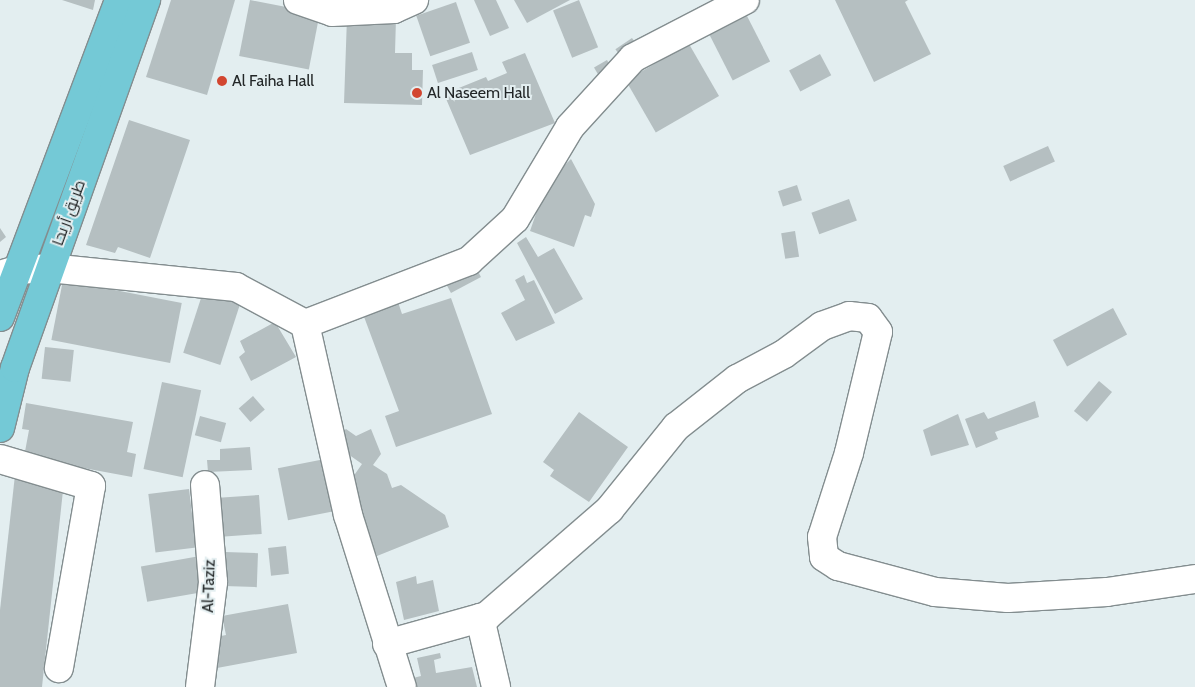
<!DOCTYPE html>
<meta charset="utf-8">
<style>
body{margin:0}
#map{position:relative;width:1195px;height:687px;overflow:hidden;background:#e3eef0;font-family:Cabin,Cairo,sans-serif}
div>[style]{position:absolute}
.building>*{inset:0;background:#b5bfc1;transform-origin:0 0}
.roads{filter:drop-shadow(1px 0 #838d8f) drop-shadow(-1px 0 #838d8f) drop-shadow(0 1px #838d8f) drop-shadow(0 -1px #838d8f)}
.minor>*{height:28px;margin:-14px;padding:0 14px;transform-origin:14px;border-radius:14px;background:#fff}
.major>*{height:28px;margin:-14px;padding:0 14px;transform-origin:14px;border-radius:14px;background:#74c9d6}
.dots>*{width:14px;height:14px;translate:-50% -50%;box-sizing:border-box;border:2px solid #e3eef0;border-radius:50%}
span{translate:-50% -50%;white-space:nowrap;text-align:center;line-height:1.15;-webkit-text-stroke:4px #e3eef0;paint-order:stroke}
.poi-label{font-size:16px;color:#222627}
.left{translate:0 -50%;text-align:left}
.street-label{font-size:16px;color:#222627}
</style>
<div id="map">
<div class="building">
<div style="clip-path:polygon(62px 0,95px 0,93px 10px)"></div>
<div style="clip-path:polygon(171px 0,235px 0,207px 95px,146px 77px)"></div>
<div style="left:250px;top:0;width:71px;height:57px;rotate:11deg"></div>
<div style="clip-path:polygon(474px 0,496px 0,509px 28px,490px 36px)"></div>
<div style="clip-path:polygon(514px 0,570px 0,527px 23px)"></div>
<div style="left:579px;top:0;width:51px;height:28px;rotate:68deg"></div>
<div style="clip-path:polygon(835px 0,908px 0,905px 2px,931px 54px,874px 82px)"></div>
<div style="left:456px;top:2px;width:43px;height:42px;rotate:71deg"></div>
<div style="left:747px;top:16px;width:51px;height:42px;rotate:63deg"></div>
<div style="clip-path:polygon(347px 17px,396px 18px,395px 53px,412px 53px,412px 70px,423px 70px,422px 105px,344px 103px)"></div>
<div style="left:632px;top:38px;width:14px;height:20px;rotate:56deg"></div>
<div style="left:689px;top:44px;width:60px;height:73px;rotate:60deg"></div>
<div style="left:472px;top:52px;width:19px;height:42px;rotate:72deg"></div>
<div style="clip-path:polygon(525px 53px,555px 123px,470px 155px,444px 94px,486px 77px,488px 81px,507px 73px,502px 62px)"></div>
<div style="left:820px;top:54px;width:24px;height:35px;rotate:62deg"></div>
<div style="left:607px;top:60px;width:14px;height:15px;rotate:60deg"></div>
<div style="clip-path:polygon(129px 120px,190px 140px,150px 258px,118px 247px,115px 253px,86px 245px)"></div>
<div style="left:1048px;top:146px;width:17px;height:49px;rotate:66deg"></div>
<div style="clip-path:polygon(571px 159px,595px 204px,591px 217px,585px 215px,574px 247px,530px 231px,547px 182px)"></div>
<div style="left:797px;top:185px;width:16px;height:20px;rotate:72deg"></div>
<div style="left:849px;top:199px;width:23px;height:40px;rotate:70deg"></div>
<div style="clip-path:polygon(0 228px,6px 237px,0 242px)"></div>
<div style="left:795px;top:231px;width:26px;height:14px;rotate:81deg"></div>
<div style="clip-path:polygon(526px 237px,538px 257px,554px 248px,583px 299px,555px 314px,517px 243px)"></div>
<div style="left:473px;top:262px;width:17px;height:34px;rotate:62deg"></div>
<div style="clip-path:polygon(524px 275px,527px 283px,534px 280px,555px 323px,516px 341px,501px 313px,525px 300px,515px 280px)"></div>
<div style="left:63px;top:280px;width:121px;height:61px;rotate:11deg"></div>
<div style="left:203px;top:292px;width:39px;height:64px;rotate:18deg"></div>
<div style="clip-path:polygon(451px 298px,492px 414px,396px 447px,385px 416px,399px 411px,363px 314px,398px 302px,402px 314px)"></div>
<div style="left:1113px;top:308px;width:30px;height:68px;rotate:62deg"></div>
<div style="clip-path:polygon(275px 322px,296px 357px,251px 381px,239px 357px,245px 352px,240px 341px)"></div>
<div style="left:45px;top:347px;width:29px;height:32px;rotate:6deg"></div>
<div style="left:1099px;top:381px;width:17px;height:39px;rotate:40deg"></div>
<div style="left:162px;top:382px;width:40px;height:89px;rotate:12deg"></div>
<div style="left:253px;top:396px;width:18px;height:19px;rotate:49deg"></div>
<div style="clip-path:polygon(1035px 401px,1039px 417px,995px 432px,998px 439px,976px 448px,965px 419px,984px 412px,988px 419px)"></div>
<div style="clip-path:polygon(26px 403px,133px 422px,127px 452px,136px 454px,132px 477px,24px 457px,29px 430px,22px 429px)"></div>
<div style="clip-path:polygon(579px 412px,628px 447px,589px 502px,550px 476px,554px 470px,543px 462px)"></div>
<div style="clip-path:polygon(958px 414px,969px 445px,931px 456px,923px 430px)"></div>
<div style="left:200px;top:416px;width:27px;height:20px;rotate:15deg"></div>
<div style="clip-path:polygon(346px 429px,356px 436px,371px 429px,381px 454px,373px 465px,387px 474px,392px 488px,401px 485px,445px 515px,449px 527px,377px 556px,348px 484px,362px 464px,348px 454px,339px 435px)"></div>
<div style="clip-path:polygon(250px 447px,252px 470px,208px 472px,207px 460px,220px 460px,220px 449px)"></div>
<div style="left:325px;top:459px;width:53px;height:48px;rotate:79deg"></div>
<div style="clip-path:polygon(15px 475px,64px 481px,42px 687px,0 687px,0 610px)"></div>
<div style="left:189px;top:489px;width:59px;height:41px;rotate:83deg"></div>
<div style="left:259px;top:495px;width:39px;height:44px;rotate:86deg"></div>
<div style="left:286px;top:546px;width:28px;height:18px;rotate:84deg"></div>
<div style="left:225px;top:552px;width:33px;height:34px;rotate:2deg"></div>
<div style="left:200px;top:556px;width:36px;height:60px;rotate:80deg"></div>
<div style="clip-path:polygon(416px 576px,417px 584px,433px 580px,439px 611px,404px 620px,396px 582px)"></div>
<div style="clip-path:polygon(288px 604px,297px 653px,217px 668px,211px 638px,226px 635px,222px 616px)"></div>
<div style="clip-path:polygon(440px 653px,441px 658px,434px 660px,436px 673px,472px 667px,477px 687px,415px 687px,413px 678px,421px 676px,417px 658px)"></div>
</div>
<div class="roads">
<div class="minor">
<div style="left:298px;top:0;width:36px;rotate:19deg"></div>
<div style="left:332px;top:12px;width:62px;rotate:-2.8deg"></div>
<div style="left:394px;top:9px;width:22px;rotate:-24deg"></div>
<div style="left:0;top:275px;width:17px;rotate:-17deg"></div>
<div style="left:16px;top:270px;width:33px;rotate:-3deg"></div>
<div style="left:49px;top:268px;width:188px;rotate:5.8deg"></div>
<div style="left:236px;top:287px;width:78px;rotate:28.2deg"></div>
<div style="left:305px;top:324px;width:196px;rotate:77.3deg"></div>
<div style="left:348px;top:515px;width:180px;rotate:72.6deg"></div>
<div style="left:305px;top:324px;width:176px;rotate:-21deg"></div>
<div style="left:469px;top:261px;width:62px;rotate:-42.4deg"></div>
<div style="left:515px;top:219px;width:107px;rotate:-59.1deg"></div>
<div style="left:570px;top:127px;width:93px;rotate:-47.6deg"></div>
<div style="left:633px;top:58px;width:126px;rotate:-27.4deg"></div>
<div style="left:0;top:459px;width:95px;rotate:16.5deg"></div>
<div style="left:91px;top:486px;width:185px;rotate:100deg"></div>
<div style="left:480px;top:618px;width:71px;rotate:76.9deg"></div>
<div style="left:387px;top:644px;width:104px;rotate:-15.6deg"></div>
<div style="left:487px;top:616px;width:162px;rotate:-41deg"></div>
<div style="left:609px;top:510px;width:107px;rotate:-51.1deg"></div>
<div style="left:676px;top:427px;width:78px;rotate:-38.2deg"></div>
<div style="left:737px;top:379px;width:53px;rotate:-28deg"></div>
<div style="left:784px;top:354px;width:47px;rotate:-36.4deg"></div>
<div style="left:822px;top:326px;width:29px;rotate:-20deg"></div>
<div style="left:849px;top:316px;width:19px;rotate:6deg"></div>
<div style="left:868px;top:318px;width:17px;rotate:54deg"></div>
<div style="left:878px;top:332px;width:124px;rotate:103.5deg"></div>
<div style="left:849px;top:453px;width:88px;rotate:107.8deg"></div>
<div style="left:822px;top:537px;width:20px;rotate:84deg"></div>
<div style="left:824px;top:557px;width:17px;rotate:33deg"></div>
<div style="left:838px;top:566px;width:100px;rotate:15deg"></div>
<div style="left:935px;top:592px;width:73px;rotate:4.7deg"></div>
<div style="left:1008px;top:598px;width:99px;rotate:-3.5deg"></div>
<div style="left:1107px;top:592px;width:89px;rotate:-8.4deg"></div>
<div style="left:200px;top:687px;width:106px;rotate:-82.9deg"></div>
<div style="left:213px;top:582px;width:97px;rotate:-94.7deg"></div>
</div>
<div class="major">
<div style="left:0;top:317px;width:339px;rotate:-69.4deg"></div>
<div style="left:0;top:428px;width:62px;rotate:-76deg"></div>
<div style="left:15px;top:368px;width:391px;rotate:-70.4deg"></div>
</div>
</div>
<div class="dots">
<div style="left:222px;top:81px;background:#d24630"></div>
<div style="left:417px;top:93px;background:#d24630"></div>
</div>
<div class="poi-label">
<span class="left" style="left:232px;top:81px">Al Faiha Hall</span>
<span class="left" style="left:427px;top:93px">Al Naseem Hall</span>
</div>
<div class="street-label">
<span style="left:69px;top:213px;rotate:-70deg">طريق أريحا</span>
<span style="left:209px;top:586px;rotate:-88deg">Al-Taziz</span>
</div>
</div>
